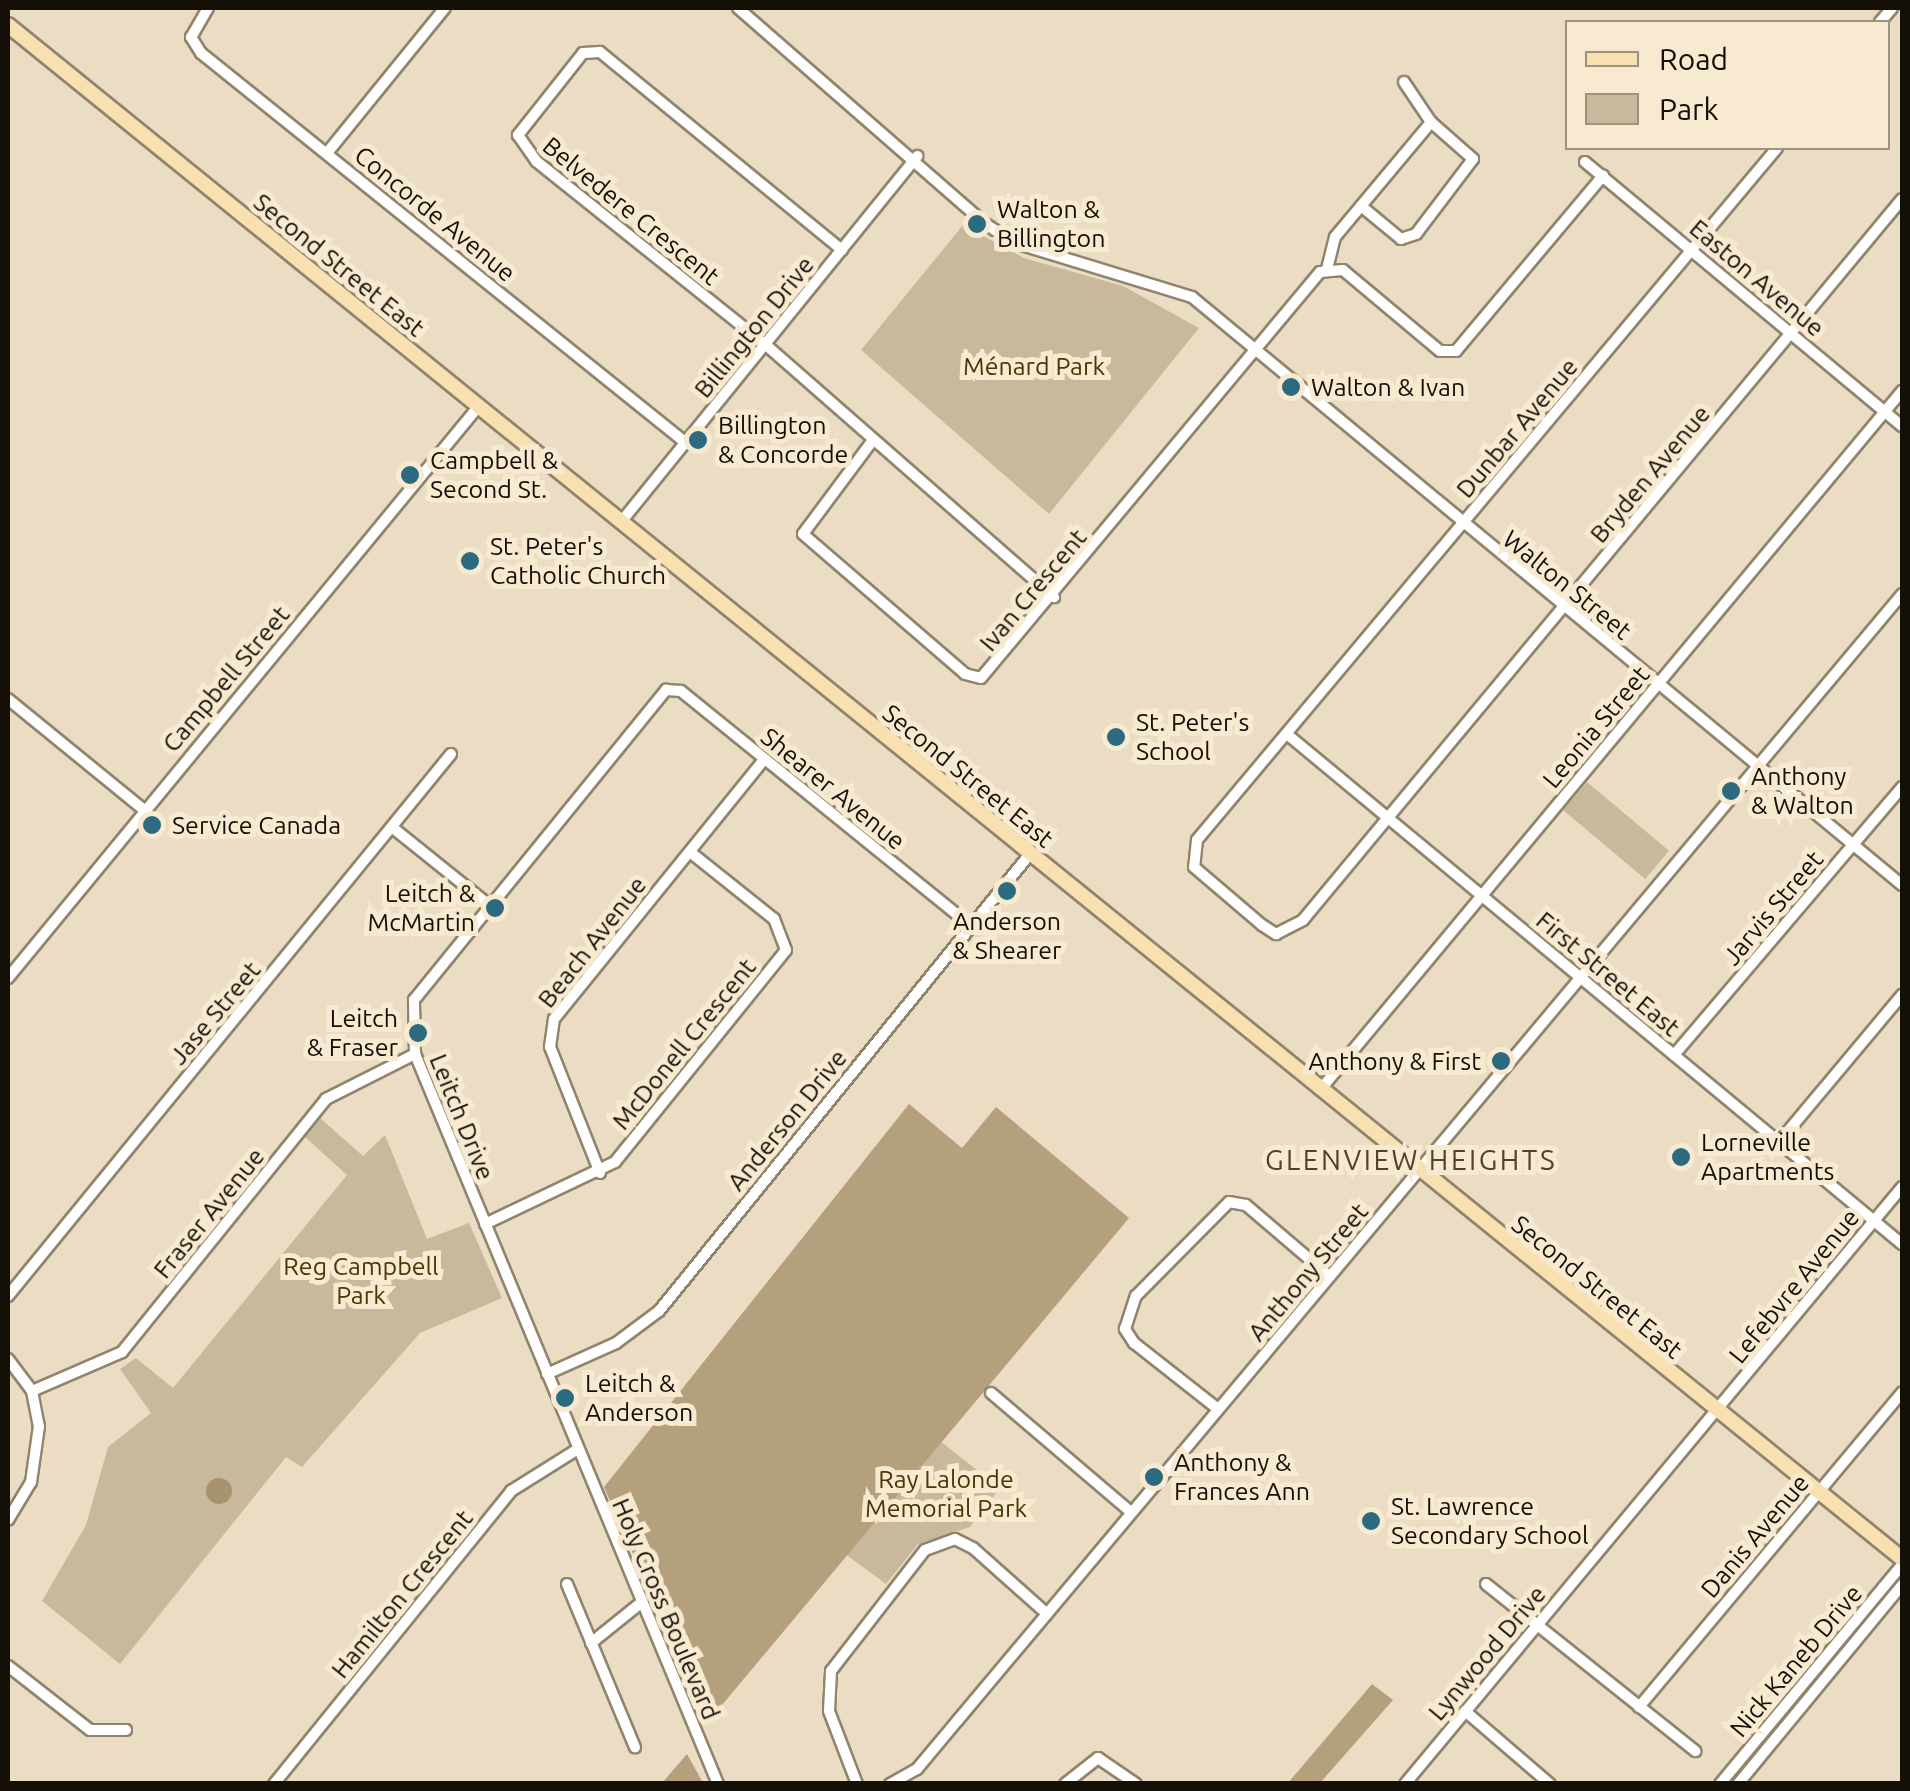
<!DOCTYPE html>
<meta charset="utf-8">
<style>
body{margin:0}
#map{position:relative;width:1910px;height:1791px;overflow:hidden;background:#ebddc4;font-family:Ubuntu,sans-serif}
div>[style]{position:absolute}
.green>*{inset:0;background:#c9b99c;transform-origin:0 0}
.forest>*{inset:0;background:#b4a07c}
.water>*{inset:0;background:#a7936f}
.round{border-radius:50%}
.roads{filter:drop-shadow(2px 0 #91846d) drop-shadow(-2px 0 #91846d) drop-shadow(0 2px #91846d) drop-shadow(0 -2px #91846d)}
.minor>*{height:10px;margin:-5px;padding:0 5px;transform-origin:5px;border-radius:5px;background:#fff}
.major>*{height:14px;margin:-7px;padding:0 7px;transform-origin:7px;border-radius:7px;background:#f8e0b1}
.dots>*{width:28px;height:28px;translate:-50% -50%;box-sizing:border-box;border:5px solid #f8ead1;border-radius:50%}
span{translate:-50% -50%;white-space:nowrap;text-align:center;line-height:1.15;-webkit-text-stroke:10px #f8ead1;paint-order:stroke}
.poi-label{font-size:25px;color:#140f07}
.left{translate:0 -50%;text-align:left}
.right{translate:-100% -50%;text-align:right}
.street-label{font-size:25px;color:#140f07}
.park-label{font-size:25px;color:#4b3605}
.neighbourhood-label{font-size:28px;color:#4e432e;letter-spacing:2.5px}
.frame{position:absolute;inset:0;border:10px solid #140f07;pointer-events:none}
.legend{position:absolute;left:1565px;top:20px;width:325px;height:130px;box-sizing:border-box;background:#f8ead1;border:2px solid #9d9280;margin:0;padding:12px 18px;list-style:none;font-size:30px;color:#140f07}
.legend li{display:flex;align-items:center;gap:20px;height:50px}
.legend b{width:50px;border:2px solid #9d9280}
</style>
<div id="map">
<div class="green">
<div style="clip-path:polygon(963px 225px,1024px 258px,1123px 286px,1199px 328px,1049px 514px,861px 350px)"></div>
<div style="left:1587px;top:782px;width:107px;height:37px;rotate:40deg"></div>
<div style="clip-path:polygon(320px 1118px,363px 1156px,385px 1135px,427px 1239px,469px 1223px,502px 1298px,420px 1333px,302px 1467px,286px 1457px,120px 1664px,42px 1601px,86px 1525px,108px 1447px,151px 1413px,120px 1369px,136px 1358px,173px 1388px,347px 1175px,305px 1137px)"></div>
<div style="clip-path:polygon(940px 1441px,1000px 1488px,970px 1527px,918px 1544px,886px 1584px,845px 1554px)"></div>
</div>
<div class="forest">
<div style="clip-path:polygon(909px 1104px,962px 1148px,996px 1107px,1129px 1218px,707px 1723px,604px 1487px)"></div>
<div style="clip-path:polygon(1372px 1684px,1393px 1700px,1320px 1783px,1288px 1783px)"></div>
<div style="clip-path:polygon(687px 1754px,703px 1783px,662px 1783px)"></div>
</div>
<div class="water">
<div class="round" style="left:206px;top:1478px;width:26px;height:26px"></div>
</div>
<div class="roads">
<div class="minor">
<div style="left:208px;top:8px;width:34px;rotate:120deg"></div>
<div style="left:191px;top:37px;width:19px;rotate:58deg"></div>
<div style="left:201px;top:53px;width:622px;rotate:38.8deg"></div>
<div style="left:738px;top:8px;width:330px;rotate:41.1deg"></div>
<div style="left:987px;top:225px;width:33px;rotate:33deg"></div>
<div style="left:1015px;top:243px;width:185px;rotate:17deg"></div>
<div style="left:1192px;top:297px;width:922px;rotate:39.63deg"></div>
<div style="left:1880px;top:22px;width:18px;rotate:-49deg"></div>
<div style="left:1404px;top:82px;width:48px;rotate:56deg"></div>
<div style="left:1777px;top:148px;width:903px;rotate:129.97deg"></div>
<div style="left:1197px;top:840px;width:27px;rotate:96deg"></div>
<div style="left:1194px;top:867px;width:89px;rotate:40.5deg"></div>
<div style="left:1262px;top:925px;width:17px;rotate:33deg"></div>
<div style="left:1276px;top:934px;width:30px;rotate:-27deg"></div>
<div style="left:1303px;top:920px;width:937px;rotate:-50.28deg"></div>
<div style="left:327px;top:153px;width:187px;rotate:-50.9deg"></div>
<div style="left:1585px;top:162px;width:413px;rotate:39.8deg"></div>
<div style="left:842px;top:250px;width:313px;rotate:-140.7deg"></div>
<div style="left:600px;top:52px;width:17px;rotate:177deg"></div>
<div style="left:583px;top:53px;width:105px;rotate:128.4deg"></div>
<div style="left:518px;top:135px;width:32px;rotate:55deg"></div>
<div style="left:536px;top:161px;width:295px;rotate:38.7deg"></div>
<div style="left:766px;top:345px;width:383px;rotate:41.2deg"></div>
<div style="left:1327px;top:269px;width:33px;rotate:-76deg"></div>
<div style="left:1335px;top:237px;width:150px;rotate:-50.1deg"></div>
<div style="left:1431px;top:122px;width:56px;rotate:41.4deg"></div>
<div style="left:1473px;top:159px;width:94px;rotate:127.2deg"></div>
<div style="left:1416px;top:234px;width:16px;rotate:162deg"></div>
<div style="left:1401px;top:239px;width:52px;rotate:-140.5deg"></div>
<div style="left:870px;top:444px;width:112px;rotate:126.7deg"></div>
<div style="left:803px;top:534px;width:214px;rotate:40.8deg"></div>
<div style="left:965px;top:674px;width:16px;rotate:14deg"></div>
<div style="left:981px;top:678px;width:529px;rotate:-50.14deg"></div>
<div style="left:1320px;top:272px;width:23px;rotate:-5deg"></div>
<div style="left:1343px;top:270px;width:126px;rotate:39.9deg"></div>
<div style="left:1440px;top:351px;width:16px"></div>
<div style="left:1456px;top:351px;width:229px;rotate:-50deg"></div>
<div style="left:621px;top:522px;width:471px;rotate:-51deg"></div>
<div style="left:8px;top:699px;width:176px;rotate:39.2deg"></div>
<div style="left:1288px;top:735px;width:798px;rotate:39.66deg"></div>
<div style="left:393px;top:828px;width:122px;rotate:38.7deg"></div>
<div style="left:8px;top:978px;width:740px;rotate:-50.54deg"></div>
<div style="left:1674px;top:1055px;width:352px;rotate:-49.6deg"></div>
<div style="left:1320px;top:1090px;width:910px;rotate:-50.22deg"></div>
<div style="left:1779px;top:1142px;width:192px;rotate:-50.1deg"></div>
<div style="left:600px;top:1173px;width:136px;rotate:-111.6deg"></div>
<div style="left:550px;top:1047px;width:28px;rotate:-82deg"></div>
<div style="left:554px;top:1019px;width:333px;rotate:-51deg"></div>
<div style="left:485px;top:1224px;width:144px;rotate:-25.5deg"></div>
<div style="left:615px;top:1162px;width:272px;rotate:-51.1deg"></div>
<div style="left:786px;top:950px;width:33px;rotate:-111deg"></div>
<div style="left:774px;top:919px;width:107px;rotate:-141.4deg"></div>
<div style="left:8px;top:1296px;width:700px;rotate:-50.74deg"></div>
<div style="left:8px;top:1359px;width:40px;rotate:53deg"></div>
<div style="left:32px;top:1391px;width:36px;rotate:79deg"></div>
<div style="left:39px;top:1426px;width:57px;rotate:98.1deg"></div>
<div style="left:31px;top:1482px;width:44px;rotate:121.2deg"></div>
<div style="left:547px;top:1374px;width:76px;rotate:-24.2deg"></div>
<div style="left:616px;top:1343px;width:54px;rotate:-36.7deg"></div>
<div style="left:659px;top:1311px;width:587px;rotate:-50.94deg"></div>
<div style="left:32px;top:1391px;width:98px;rotate:-23.4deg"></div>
<div style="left:122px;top:1352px;width:325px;rotate:-51.1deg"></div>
<div style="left:326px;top:1099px;width:100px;rotate:-26.8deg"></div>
<div style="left:991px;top:1393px;width:184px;rotate:40.4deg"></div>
<div style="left:1218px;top:1409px;width:107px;rotate:-141.8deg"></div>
<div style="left:1134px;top:1343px;width:17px;rotate:-123deg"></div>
<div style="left:1125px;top:1329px;width:35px;rotate:-72deg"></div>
<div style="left:1136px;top:1296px;width:132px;rotate:-45.3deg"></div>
<div style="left:1229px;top:1202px;width:17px;rotate:10deg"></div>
<div style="left:1246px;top:1205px;width:109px;rotate:40.5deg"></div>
<div style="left:567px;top:1584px;width:177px;rotate:67.4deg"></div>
<div style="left:1486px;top:1584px;width:268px;rotate:38.6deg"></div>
<div style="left:591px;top:1643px;width:65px;rotate:-38.8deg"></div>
<div style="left:8px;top:1666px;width:104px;rotate:38deg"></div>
<div style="left:90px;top:1730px;width:36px"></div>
<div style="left:1639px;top:1707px;width:410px;rotate:-50.1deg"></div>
<div style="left:1465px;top:1711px;width:112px;rotate:40.7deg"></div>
<div style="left:274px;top:1784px;width:377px;rotate:-51deg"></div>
<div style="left:511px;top:1491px;width:79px;rotate:-32.1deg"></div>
<div style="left:718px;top:1784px;width:790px;rotate:-112.54deg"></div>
<div style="left:415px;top:1054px;width:54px;rotate:-91.1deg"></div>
<div style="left:414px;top:1000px;width:400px;rotate:-50.9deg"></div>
<div style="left:666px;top:690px;width:15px;rotate:4deg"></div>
<div style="left:681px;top:691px;width:375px;rotate:39deg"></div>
<div style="left:857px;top:1784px;width:78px;rotate:-111deg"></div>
<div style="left:829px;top:1711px;width:40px;rotate:-87.1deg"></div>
<div style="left:831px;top:1671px;width:153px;rotate:-52.2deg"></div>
<div style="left:925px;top:1550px;width:32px;rotate:-20deg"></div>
<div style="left:955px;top:1539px;width:20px;rotate:27deg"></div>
<div style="left:973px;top:1548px;width:99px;rotate:41.7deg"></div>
<div style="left:890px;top:1784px;width:31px;rotate:-29deg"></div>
<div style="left:917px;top:1769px;width:64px;rotate:-50.1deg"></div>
<div style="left:958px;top:1720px;width:1469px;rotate:-50.02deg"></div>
<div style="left:1065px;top:1784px;width:42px;rotate:-38.2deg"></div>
<div style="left:1098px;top:1758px;width:46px;rotate:34.4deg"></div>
<div style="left:1405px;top:1784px;width:777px;rotate:-50.22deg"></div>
<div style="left:1720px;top:1784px;width:285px;rotate:-50.3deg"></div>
<div style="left:1738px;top:1784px;width:258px;rotate:-50.5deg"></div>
</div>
<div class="major">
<div style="left:8px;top:25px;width:2437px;rotate:39deg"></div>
</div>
</div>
<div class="dots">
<div style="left:977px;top:224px;background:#2c6a80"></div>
<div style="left:1291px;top:387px;background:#2c6a80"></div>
<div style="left:698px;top:440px;background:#2c6a80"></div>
<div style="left:410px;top:475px;background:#2c6a80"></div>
<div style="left:470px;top:561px;background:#2c6a80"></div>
<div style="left:1116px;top:737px;background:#2c6a80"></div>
<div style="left:1731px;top:791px;background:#2c6a80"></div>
<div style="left:152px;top:825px;background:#2c6a80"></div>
<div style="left:1007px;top:891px;background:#2c6a80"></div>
<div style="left:495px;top:908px;background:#2c6a80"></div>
<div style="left:418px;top:1033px;background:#2c6a80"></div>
<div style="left:1501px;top:1061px;background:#2c6a80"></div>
<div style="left:1681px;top:1157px;background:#2c6a80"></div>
<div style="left:565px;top:1398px;background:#2c6a80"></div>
<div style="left:1154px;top:1477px;background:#2c6a80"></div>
<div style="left:1371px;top:1521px;background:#2c6a80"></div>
</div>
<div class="poi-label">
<span class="left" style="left:997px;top:224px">Walton &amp;<br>Billington</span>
<span class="left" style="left:1311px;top:387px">Walton &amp; Ivan</span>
<span class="left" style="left:718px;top:440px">Billington<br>&amp; Concorde</span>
<span class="left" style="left:430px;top:475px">Campbell &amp;<br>Second St.</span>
<span class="left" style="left:490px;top:561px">St. Peter's<br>Catholic Church</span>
<span class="left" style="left:1136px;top:737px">St. Peter's<br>School</span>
<span class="left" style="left:1751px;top:791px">Anthony<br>&amp; Walton</span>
<span class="left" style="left:172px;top:825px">Service Canada</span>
<span class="right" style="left:475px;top:908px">Leitch &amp;<br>McMartin</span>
<span style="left:1007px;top:936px">Anderson<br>&amp; Shearer</span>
<span class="right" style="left:398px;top:1033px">Leitch<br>&amp; Fraser</span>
<span class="right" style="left:1481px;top:1061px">Anthony &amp; First</span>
<span class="left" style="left:1701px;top:1157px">Lorneville<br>Apartments</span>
<span class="left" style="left:585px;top:1398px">Leitch &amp;<br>Anderson</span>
<span class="left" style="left:1174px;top:1477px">Anthony &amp;<br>Frances Ann</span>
<span class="left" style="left:1391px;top:1521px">St. Lawrence<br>Secondary School</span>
</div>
<div class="street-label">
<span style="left:631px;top:211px;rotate:39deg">Belvedere Crescent</span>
<span style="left:435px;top:214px;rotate:39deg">Concorde Avenue</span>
<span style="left:339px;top:265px;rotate:39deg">Second Street East</span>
<span style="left:1757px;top:278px;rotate:40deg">Easton Avenue</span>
<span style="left:754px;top:327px;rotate:-51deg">Billington Drive</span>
<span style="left:1517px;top:428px;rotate:-50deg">Dunbar Avenue</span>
<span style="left:1650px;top:474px;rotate:-50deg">Bryden Avenue</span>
<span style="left:1567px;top:585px;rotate:39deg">Walton Street</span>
<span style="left:1033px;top:590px;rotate:-50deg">Ivan Crescent</span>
<span style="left:226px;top:679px;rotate:-50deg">Campbell Street</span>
<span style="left:1596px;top:727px;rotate:-50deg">Leonia Street</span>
<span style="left:968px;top:776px;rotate:39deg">Second Street East</span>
<span style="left:833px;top:789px;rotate:39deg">Shearer Avenue</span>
<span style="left:1773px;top:908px;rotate:-50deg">Jarvis Street</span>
<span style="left:592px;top:942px;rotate:-52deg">Beach Avenue</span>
<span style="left:1608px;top:974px;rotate:40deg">First Street East</span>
<span style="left:215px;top:1013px;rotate:-50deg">Jase Street</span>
<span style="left:684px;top:1044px;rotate:-51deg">McDonell Crescent</span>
<span style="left:462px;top:1117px;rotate:68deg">Leitch Drive</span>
<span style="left:787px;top:1120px;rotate:-51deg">Anderson Drive</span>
<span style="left:209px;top:1213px;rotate:-51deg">Fraser Avenue</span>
<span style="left:1308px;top:1272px;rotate:-50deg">Anthony Street</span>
<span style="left:1794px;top:1286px;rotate:-51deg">Lefebvre Avenue</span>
<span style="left:1597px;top:1287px;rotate:39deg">Second Street East</span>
<span style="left:1755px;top:1536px;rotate:-50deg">Danis Avenue</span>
<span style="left:402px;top:1594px;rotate:-51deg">Hamilton Crescent</span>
<span style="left:666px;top:1609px;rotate:67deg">Holy Cross Boulevard</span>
<span style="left:1487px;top:1653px;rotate:-50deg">Lynwood Drive</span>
<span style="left:1796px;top:1661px;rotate:-50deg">Nick Kaneb Drive</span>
</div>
<div class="park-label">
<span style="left:1034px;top:366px">Ménard Park</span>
<span style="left:361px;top:1281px">Reg Campbell<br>Park</span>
<span style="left:946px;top:1494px">Ray Lalonde<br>Memorial Park</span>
</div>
<div class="neighbourhood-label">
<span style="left:1411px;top:1160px">GLENVIEW HEIGHTS</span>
</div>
<div class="frame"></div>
<ul class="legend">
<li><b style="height:12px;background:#f8e0b1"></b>Road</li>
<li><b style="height:28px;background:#c9b99c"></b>Park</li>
</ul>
</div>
